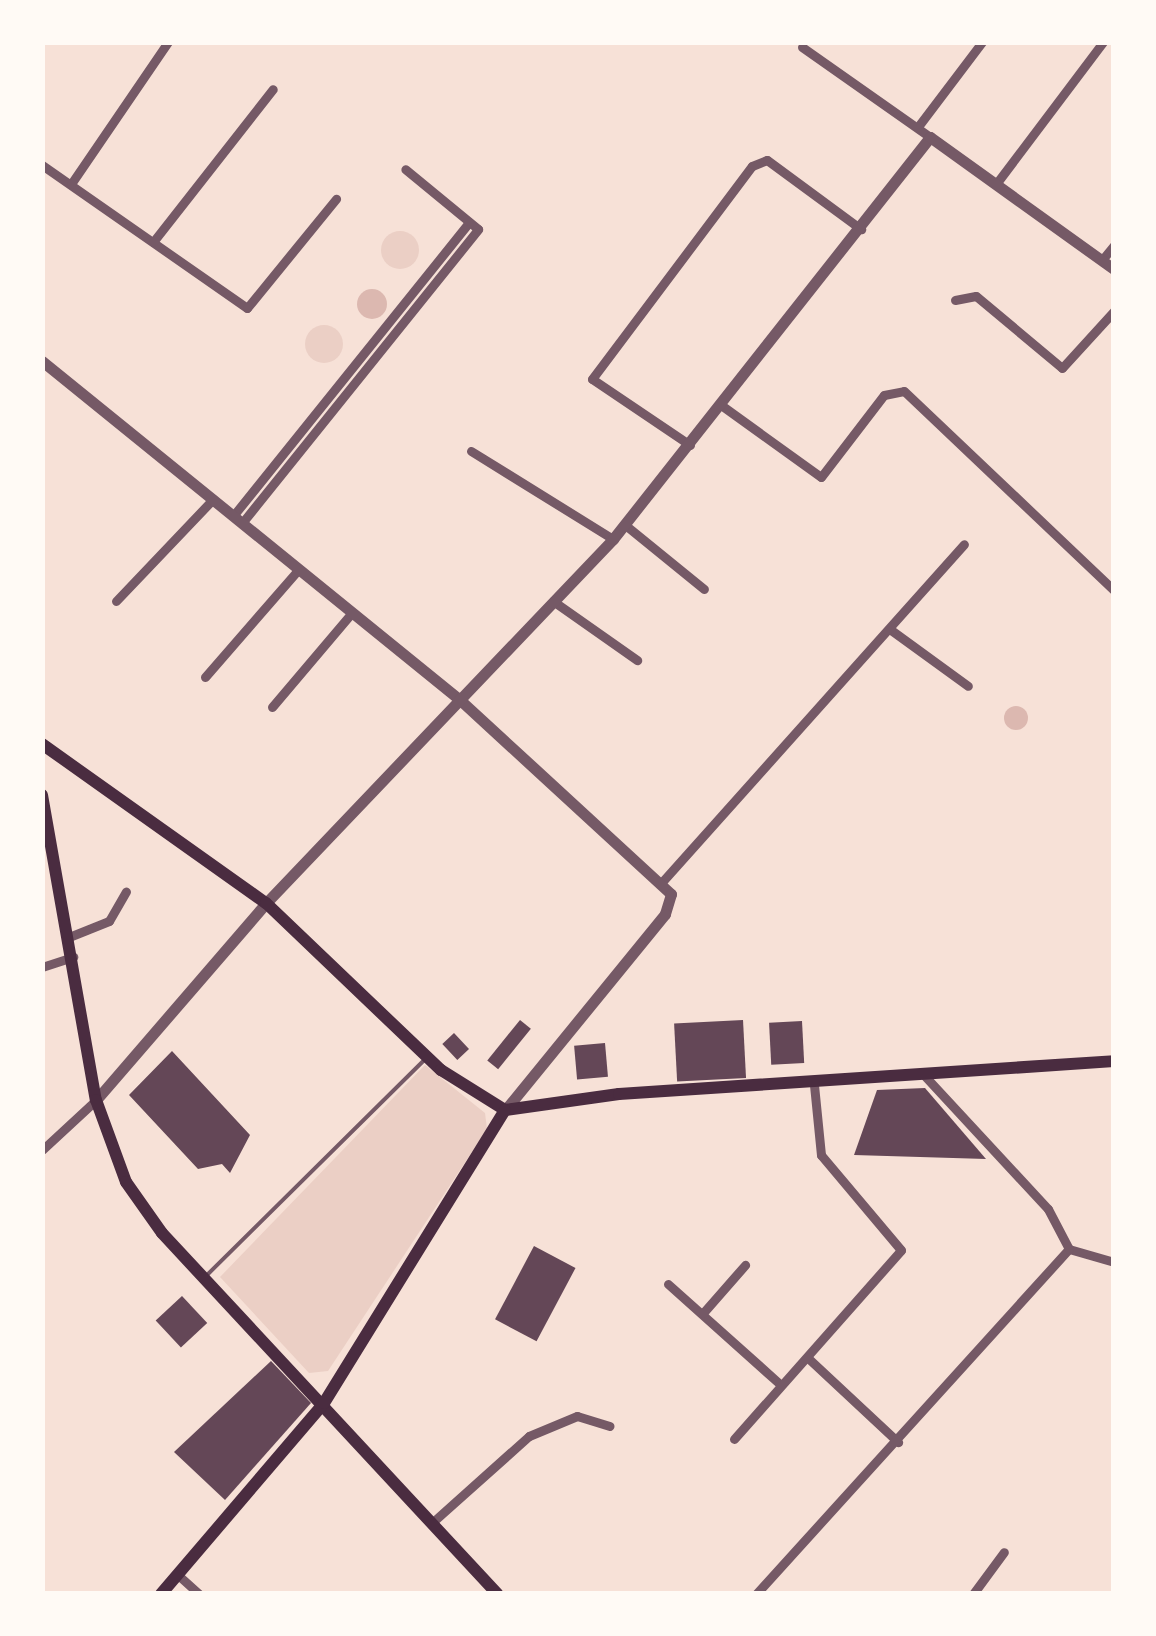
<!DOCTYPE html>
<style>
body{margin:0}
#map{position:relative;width:1156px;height:1636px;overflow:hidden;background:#f7e1d7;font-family:Ubuntu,sans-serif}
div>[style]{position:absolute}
.green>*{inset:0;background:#ebcfc5}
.round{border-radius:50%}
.water>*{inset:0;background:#dcb8b0}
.building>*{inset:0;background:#644757;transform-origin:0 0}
.service>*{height:4px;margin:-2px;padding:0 2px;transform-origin:2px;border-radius:2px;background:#755966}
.minor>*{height:9px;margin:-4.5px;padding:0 4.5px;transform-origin:4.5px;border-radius:4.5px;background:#755966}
.tertiary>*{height:11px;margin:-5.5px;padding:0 5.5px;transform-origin:5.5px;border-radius:5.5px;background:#755966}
.secondary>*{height:12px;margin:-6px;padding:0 6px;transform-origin:6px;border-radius:6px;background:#4a2c40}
span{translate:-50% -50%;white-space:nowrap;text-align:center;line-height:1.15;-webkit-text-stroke:8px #fffaf5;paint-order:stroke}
.frame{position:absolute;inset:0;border:45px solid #fffaf5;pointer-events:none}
</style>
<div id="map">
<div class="green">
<div class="round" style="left:381px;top:231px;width:38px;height:38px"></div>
<div class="round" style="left:305px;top:325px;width:38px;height:38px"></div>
<div style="clip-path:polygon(425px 1065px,485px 1113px,487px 1129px,328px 1371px,309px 1373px,220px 1277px)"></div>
</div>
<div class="water">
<div class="round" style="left:357px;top:289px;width:30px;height:30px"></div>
<div class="round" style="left:1004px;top:706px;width:24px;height:24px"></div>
</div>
<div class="building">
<div style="left:520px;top:1020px;width:14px;height:52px;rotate:39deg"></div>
<div style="left:743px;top:1020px;width:58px;height:69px;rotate:87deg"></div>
<div style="left:802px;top:1021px;width:42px;height:33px;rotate:87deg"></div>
<div style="left:454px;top:1033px;width:22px;height:16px;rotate:47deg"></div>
<div style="left:605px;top:1043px;width:34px;height:31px;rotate:85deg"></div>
<div style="clip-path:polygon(172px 1051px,250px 1135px,230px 1173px,222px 1164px,198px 1169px,129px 1095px)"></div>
<div style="clip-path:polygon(925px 1088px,986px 1159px,854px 1155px,877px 1090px)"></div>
<div style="left:534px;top:1246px;width:47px;height:83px;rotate:28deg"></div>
<div style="left:182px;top:1296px;width:37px;height:36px;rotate:47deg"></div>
<div style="clip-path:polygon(271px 1361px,311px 1403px,225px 1500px,174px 1452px)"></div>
</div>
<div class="service">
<div style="left:207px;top:1275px;width:305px;rotate:-44.7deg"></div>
</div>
<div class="minor">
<div style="left:802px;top:47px;width:156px;rotate:35.1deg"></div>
<div style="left:920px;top:124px;width:103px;rotate:-52.9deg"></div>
<div style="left:42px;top:165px;width:250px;rotate:34.9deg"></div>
<div style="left:247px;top:308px;width:141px;rotate:-50.8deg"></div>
<div style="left:999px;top:180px;width:173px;rotate:-53deg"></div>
<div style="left:71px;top:184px;width:172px;rotate:-55.7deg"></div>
<div style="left:153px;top:242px;width:194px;rotate:-51.9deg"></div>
<div style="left:1102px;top:260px;width:19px;rotate:-51deg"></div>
<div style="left:955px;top:300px;width:21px;rotate:-11deg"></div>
<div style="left:976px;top:296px;width:112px;rotate:39.9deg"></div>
<div style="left:1062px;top:368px;width:77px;rotate:-47.6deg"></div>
<div style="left:721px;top:405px;width:123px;rotate:35.8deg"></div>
<div style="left:821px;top:477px;width:103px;rotate:-52.5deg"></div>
<div style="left:884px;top:395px;width:20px;rotate:-11deg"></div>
<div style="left:904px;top:391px;width:289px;rotate:43.5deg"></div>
<div style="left:690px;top:445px;width:118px;rotate:-146deg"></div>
<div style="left:592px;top:379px;width:266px;rotate:-53.1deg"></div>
<div style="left:752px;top:166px;width:16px;rotate:-22deg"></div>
<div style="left:767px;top:160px;width:117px;rotate:36.3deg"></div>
<div style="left:471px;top:451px;width:167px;rotate:31.8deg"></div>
<div style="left:233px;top:516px;width:377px;rotate:-51.2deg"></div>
<div style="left:242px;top:523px;width:377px;rotate:-51.2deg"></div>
<div style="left:478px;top:229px;width:94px;rotate:-140.6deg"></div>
<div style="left:624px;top:524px;width:103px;rotate:39.1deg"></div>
<div style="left:116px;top:601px;width:141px;rotate:-46.4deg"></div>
<div style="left:553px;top:601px;width:103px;rotate:35.1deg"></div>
<div style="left:891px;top:630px;width:95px;rotate:36deg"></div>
<div style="left:205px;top:677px;width:142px;rotate:-49deg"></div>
<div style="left:272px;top:707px;width:122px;rotate:-49.7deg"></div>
<div style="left:662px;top:882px;width:453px;rotate:-48.2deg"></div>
<div style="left:69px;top:937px;width:43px;rotate:-21.8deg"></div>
<div style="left:109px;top:921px;width:34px;rotate:-60deg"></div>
<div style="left:42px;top:967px;width:33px;rotate:-18deg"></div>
<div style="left:42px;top:1150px;width:74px;rotate:-42.8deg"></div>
<div style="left:1069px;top:1249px;width:47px;rotate:16.1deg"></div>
<div style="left:668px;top:1284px;width:150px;rotate:41.8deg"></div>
<div style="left:703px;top:1313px;width:64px;rotate:-48.8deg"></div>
<div style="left:809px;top:1359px;width:122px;rotate:43deg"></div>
<div style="left:734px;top:1439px;width:252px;rotate:-48.5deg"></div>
<div style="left:901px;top:1250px;width:124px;rotate:-130.1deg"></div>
<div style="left:821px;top:1155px;width:70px;rotate:-95.7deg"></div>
<div style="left:435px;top:1520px;width:126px;rotate:-41.8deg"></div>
<div style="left:529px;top:1436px;width:52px;rotate:-22.6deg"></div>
<div style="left:577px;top:1416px;width:34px;rotate:17deg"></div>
<div style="left:178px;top:1575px;width:28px;rotate:42deg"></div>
<div style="left:756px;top:1594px;width:466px;rotate:-47.8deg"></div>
<div style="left:1069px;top:1249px;width:45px;rotate:-117.7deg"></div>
<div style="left:1048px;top:1209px;width:183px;rotate:-132.8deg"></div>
<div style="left:973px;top:1594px;width:52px;rotate:-53.6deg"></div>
</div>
<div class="tertiary">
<div style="left:42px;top:361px;width:537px;rotate:39.03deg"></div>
<div style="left:459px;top:699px;width:288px;rotate:42.6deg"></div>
<div style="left:671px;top:894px;width:21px;rotate:107deg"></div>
<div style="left:665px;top:914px;width:253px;rotate:129.2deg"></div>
<div style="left:96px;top:1100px;width:260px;rotate:-49.2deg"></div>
<div style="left:266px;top:903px;width:503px;rotate:-46.37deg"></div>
<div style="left:613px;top:539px;width:512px;rotate:-51.74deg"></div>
<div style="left:930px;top:137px;width:226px;rotate:35.7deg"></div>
</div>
<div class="secondary">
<div style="left:42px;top:744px;width:275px;rotate:35.4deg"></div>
<div style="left:266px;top:903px;width:242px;rotate:43.7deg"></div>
<div style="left:441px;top:1070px;width:75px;rotate:32deg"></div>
<div style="left:42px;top:795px;width:310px;rotate:80deg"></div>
<div style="left:96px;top:1100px;width:87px;rotate:69.9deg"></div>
<div style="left:126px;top:1182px;width:62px;rotate:54.8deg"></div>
<div style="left:162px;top:1233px;width:493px;rotate:47.1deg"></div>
<div style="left:505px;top:1110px;width:115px;rotate:-8deg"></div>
<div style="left:619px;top:1094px;width:496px;rotate:-3.8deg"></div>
<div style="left:161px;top:1594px;width:251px;rotate:-49.5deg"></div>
<div style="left:324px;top:1403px;width:344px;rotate:-58.3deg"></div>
</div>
<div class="frame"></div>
</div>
